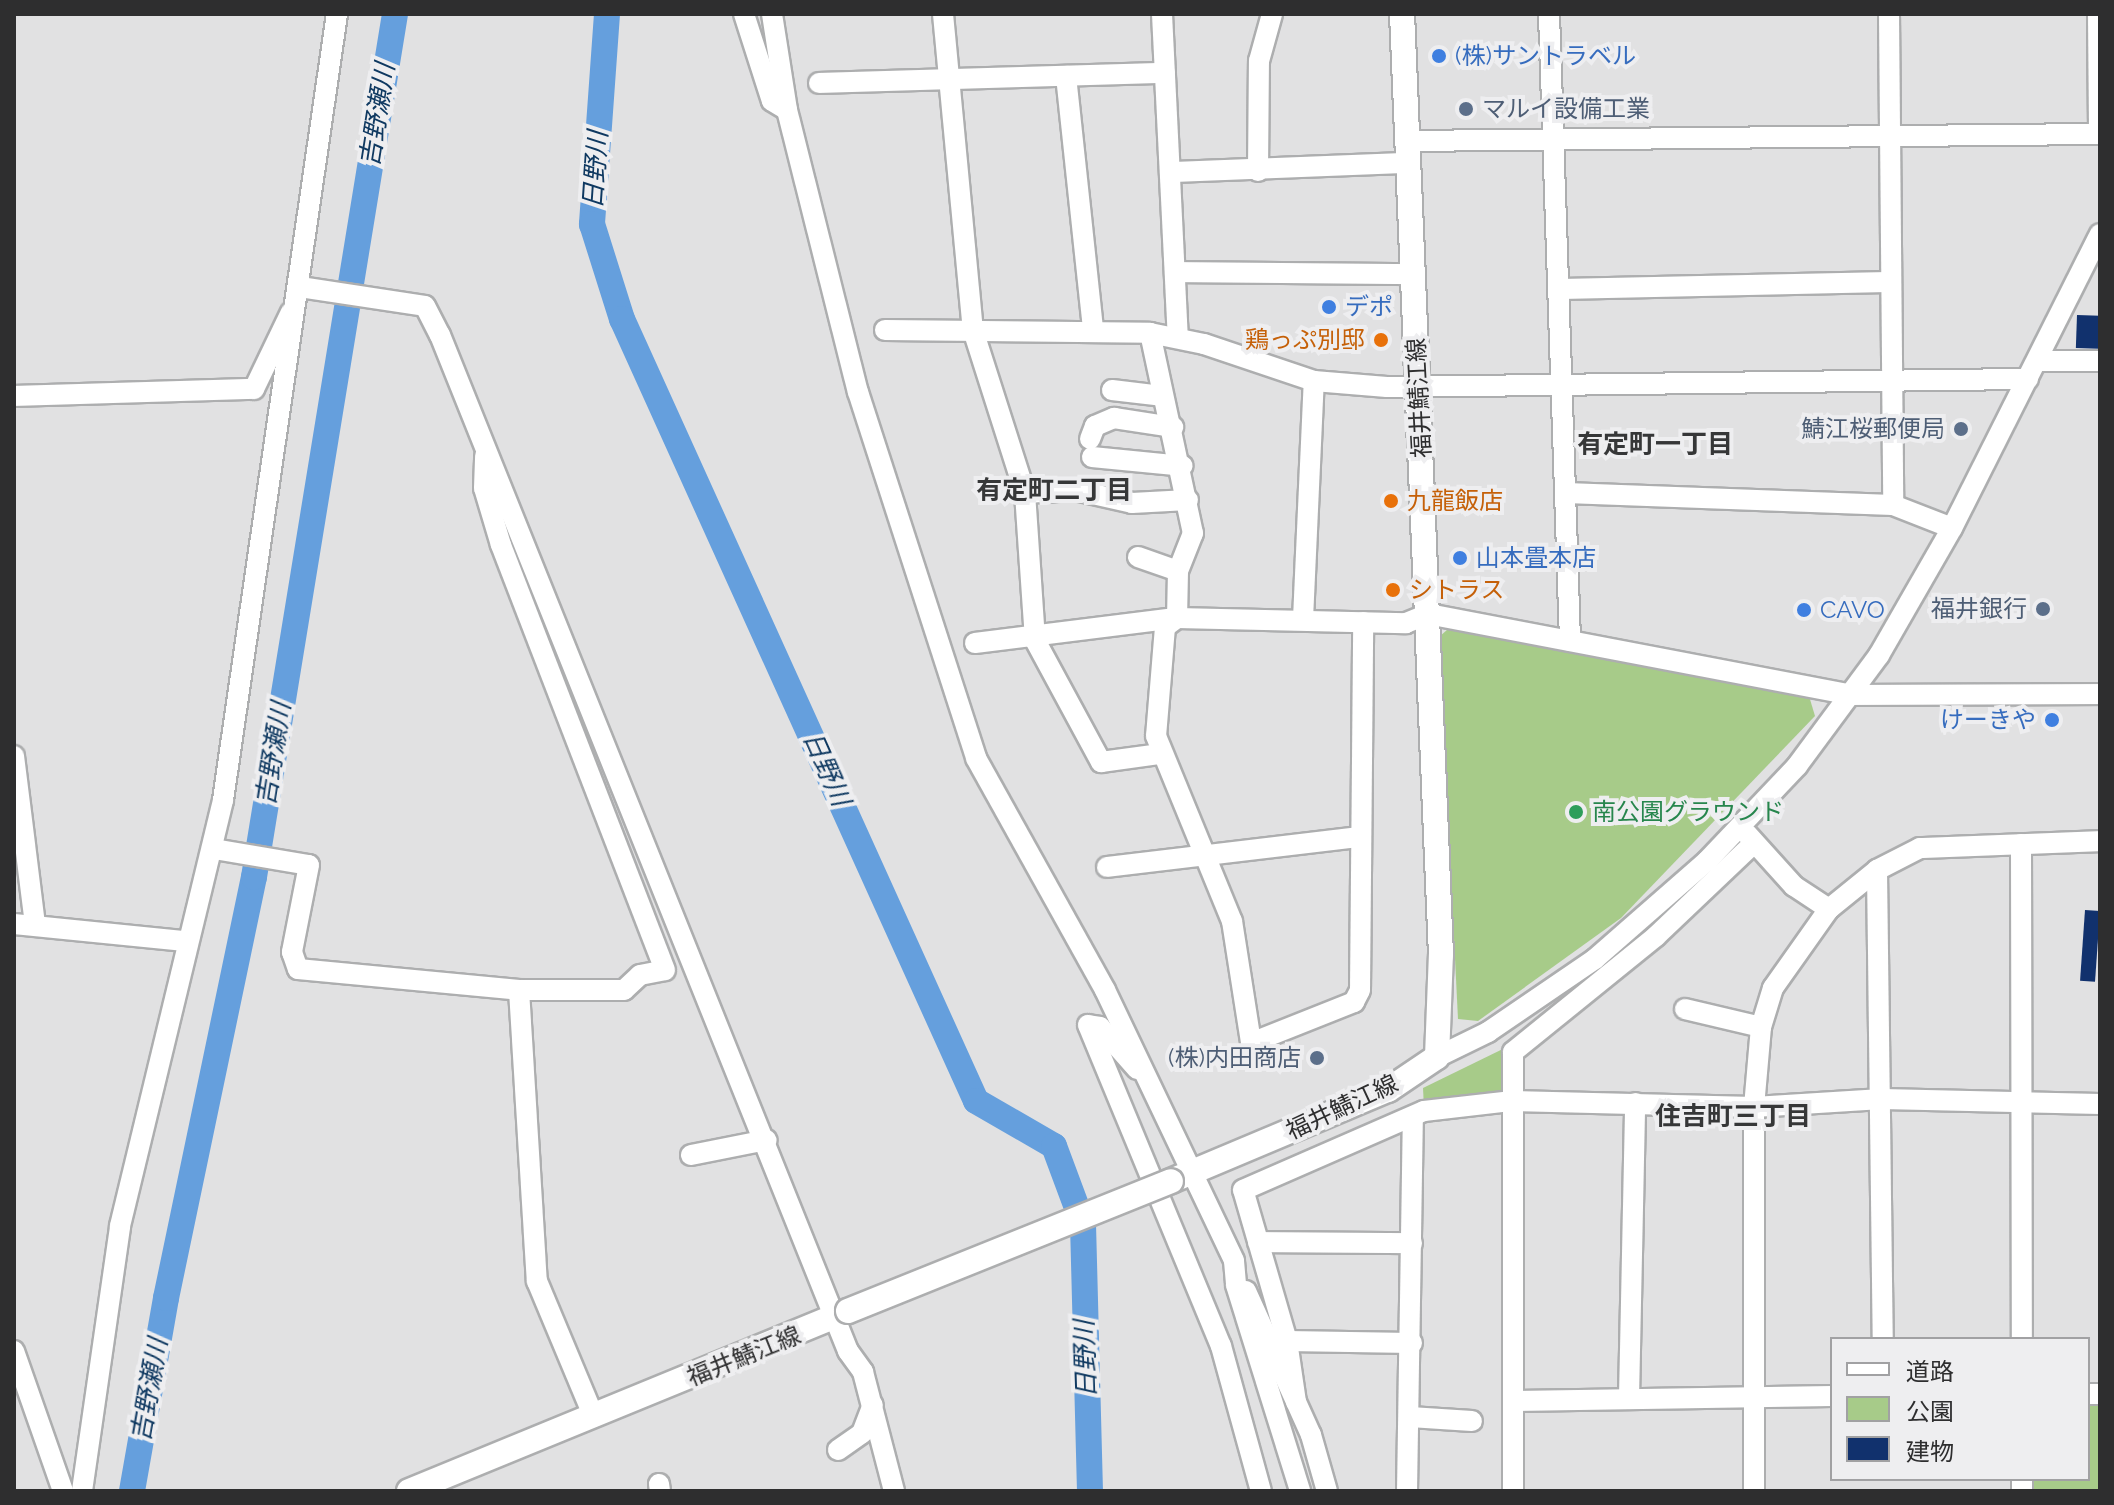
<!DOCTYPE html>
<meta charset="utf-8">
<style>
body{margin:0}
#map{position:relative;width:2114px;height:1505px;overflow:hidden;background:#e1e1e2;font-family:Raleway,"Noto Sans JP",sans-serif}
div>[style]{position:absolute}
.green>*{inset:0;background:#a7cb89}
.river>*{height:26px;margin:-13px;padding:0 13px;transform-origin:13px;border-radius:13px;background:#659fdd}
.building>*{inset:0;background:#11316d;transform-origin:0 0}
.roads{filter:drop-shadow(2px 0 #adaeaf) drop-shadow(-2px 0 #adaeaf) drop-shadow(0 2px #adaeaf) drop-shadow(0 -2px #adaeaf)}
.minor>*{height:20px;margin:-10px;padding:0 10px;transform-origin:10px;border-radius:10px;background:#fff}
.major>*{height:24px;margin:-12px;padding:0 12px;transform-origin:12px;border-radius:12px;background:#fff}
.bridges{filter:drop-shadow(2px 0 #adaeaf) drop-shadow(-2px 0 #adaeaf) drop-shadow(0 2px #adaeaf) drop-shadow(0 -2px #adaeaf)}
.major-bridge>*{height:24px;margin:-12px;padding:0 12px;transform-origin:12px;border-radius:12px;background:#fff}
.dots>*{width:22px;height:22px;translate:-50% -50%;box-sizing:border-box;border:4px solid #eeeef0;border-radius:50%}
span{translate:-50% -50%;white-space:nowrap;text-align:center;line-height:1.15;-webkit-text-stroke:8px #eeeef0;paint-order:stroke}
.shop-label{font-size:24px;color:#366cbe}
.left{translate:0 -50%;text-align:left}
.right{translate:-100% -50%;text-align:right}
.service-label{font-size:24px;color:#4e5e75}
.food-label{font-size:24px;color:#c56008}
.street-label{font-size:24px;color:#2e2e2f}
.leisure-label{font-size:24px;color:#27864d}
.water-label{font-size:26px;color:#0f3961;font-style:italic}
.neighbourhood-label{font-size:26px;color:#363738;font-weight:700}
.frame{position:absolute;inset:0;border:16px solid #2e2e2f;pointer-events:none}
.legend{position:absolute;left:1830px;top:1337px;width:260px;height:144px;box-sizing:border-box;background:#eeeef0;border:2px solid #a1a1a3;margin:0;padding:10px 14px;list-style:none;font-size:24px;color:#2e2e2f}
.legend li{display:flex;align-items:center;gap:16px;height:40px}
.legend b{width:40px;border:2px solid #a1a1a3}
</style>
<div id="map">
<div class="green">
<div style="clip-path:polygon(1456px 622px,1809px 696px,1815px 716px,1621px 918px,1478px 1021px,1458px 1019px,1439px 637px)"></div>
<div style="clip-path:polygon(1511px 1045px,1510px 1099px,1424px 1108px,1423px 1088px)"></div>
<div style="clip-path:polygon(2088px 1403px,2100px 1403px,2100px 1491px,2033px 1491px,2033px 1479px,2088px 1479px)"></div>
</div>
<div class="river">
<div style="left:607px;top:14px;width:211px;rotate:94.1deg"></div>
<div style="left:592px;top:224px;width:100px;rotate:72.5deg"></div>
<div style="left:622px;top:319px;width:858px;rotate:65.64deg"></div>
<div style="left:976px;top:1101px;width:90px;rotate:30deg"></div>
<div style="left:1054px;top:1146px;width:83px;rotate:69.6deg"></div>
<div style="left:1083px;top:1224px;width:267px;rotate:88.5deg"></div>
<div style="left:132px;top:1491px;width:196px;rotate:-80deg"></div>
<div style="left:166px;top:1298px;width:430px;rotate:-78.2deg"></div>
<div style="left:254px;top:877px;width:874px;rotate:-80.72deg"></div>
</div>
<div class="building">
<div style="left:2077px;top:315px;width:23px;height:33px;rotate:2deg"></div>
<div style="left:2085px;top:910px;width:15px;height:71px;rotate:4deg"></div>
</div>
<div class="roads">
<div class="minor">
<div style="left:744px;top:14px;width:91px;rotate:72.2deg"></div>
<div style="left:772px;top:101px;width:17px;rotate:31deg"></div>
<div style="left:772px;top:14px;width:97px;rotate:81.1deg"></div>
<div style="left:787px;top:110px;width:291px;rotate:75.9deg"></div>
<div style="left:858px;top:392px;width:385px;rotate:72.1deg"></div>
<div style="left:976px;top:758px;width:265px;rotate:60.9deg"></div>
<div style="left:1105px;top:990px;width:300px;rotate:64.5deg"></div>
<div style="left:1234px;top:1261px;width:24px;rotate:85deg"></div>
<div style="left:1236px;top:1285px;width:216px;rotate:72.7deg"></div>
<div style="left:943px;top:14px;width:317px;rotate:84.6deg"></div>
<div style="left:973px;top:330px;width:171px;rotate:72.3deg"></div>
<div style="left:1025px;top:493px;width:147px;rotate:86.1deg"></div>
<div style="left:1035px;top:640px;width:139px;rotate:61.6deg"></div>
<div style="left:1101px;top:762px;width:60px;rotate:-7.7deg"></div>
<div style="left:1162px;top:14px;width:323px;rotate:87.2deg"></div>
<div style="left:1549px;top:14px;width:627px;rotate:88.08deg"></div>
<div style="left:1889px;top:14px;width:491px;rotate:89.5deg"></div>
<div style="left:1893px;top:505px;width:63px;rotate:21.3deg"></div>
<div style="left:2098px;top:14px;width:120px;rotate:89.5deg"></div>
<div style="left:1066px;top:76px;width:254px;rotate:83.9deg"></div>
<div style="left:819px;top:83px;width:346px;rotate:-1.7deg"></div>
<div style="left:1405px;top:141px;width:695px;rotate:-0.58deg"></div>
<div style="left:1258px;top:171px;width:110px;rotate:-89.5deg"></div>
<div style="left:1259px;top:61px;width:49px;rotate:-74.5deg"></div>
<div style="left:1171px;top:172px;width:235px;rotate:-2.2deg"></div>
<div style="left:1178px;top:272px;width:235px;rotate:0.5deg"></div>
<div style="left:300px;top:287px;width:126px;rotate:8.6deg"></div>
<div style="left:425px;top:306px;width:33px;rotate:63deg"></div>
<div style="left:440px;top:335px;width:1095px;rotate:68.12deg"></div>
<div style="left:848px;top:1351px;width:26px;rotate:54deg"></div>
<div style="left:863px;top:1372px;width:123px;rotate:75.4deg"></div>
<div style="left:1559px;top:289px;width:331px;rotate:-1.2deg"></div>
<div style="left:885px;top:330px;width:265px;rotate:0.6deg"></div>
<div style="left:1150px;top:333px;width:55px;rotate:11.5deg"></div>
<div style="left:1204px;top:344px;width:116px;rotate:18.6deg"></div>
<div style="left:1314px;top:381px;width:73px;rotate:4.7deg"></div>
<div style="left:1387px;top:387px;width:641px;rotate:-0.72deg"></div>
<div style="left:1150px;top:333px;width:205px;rotate:77.9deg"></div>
<div style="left:1193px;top:533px;width:41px;rotate:111.5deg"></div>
<div style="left:1178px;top:571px;width:47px;rotate:91.2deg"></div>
<div style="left:2037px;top:361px;width:63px"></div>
<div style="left:1112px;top:390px;width:50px;rotate:6.8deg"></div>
<div style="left:14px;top:396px;width:240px;rotate:-1.7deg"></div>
<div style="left:254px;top:389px;width:85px;rotate:-64.3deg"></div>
<div style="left:1090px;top:439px;width:14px;rotate:-69deg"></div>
<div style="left:1095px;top:426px;width:21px;rotate:-23deg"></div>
<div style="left:1114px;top:418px;width:60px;rotate:8.7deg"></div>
<div style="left:1092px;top:457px;width:91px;rotate:5.6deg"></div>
<div style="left:1025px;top:493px;width:50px;rotate:-3.4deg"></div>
<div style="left:1075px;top:490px;width:58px;rotate:12.8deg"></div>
<div style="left:1132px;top:503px;width:56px;rotate:-3.1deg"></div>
<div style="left:1566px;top:493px;width:327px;rotate:2.1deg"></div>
<div style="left:1138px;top:557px;width:42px;rotate:19.3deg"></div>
<div style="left:1177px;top:618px;width:15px;rotate:143deg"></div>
<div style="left:1165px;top:627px;width:109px;rotate:94.7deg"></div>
<div style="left:1156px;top:736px;width:200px;rotate:67.7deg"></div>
<div style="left:1232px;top:921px;width:123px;rotate:81.1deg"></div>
<div style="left:1251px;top:1043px;width:111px;rotate:-21.7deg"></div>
<div style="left:1354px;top:1002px;width:13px;rotate:-63deg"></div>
<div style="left:1360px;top:990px;width:368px;rotate:-89.5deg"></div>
<div style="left:1303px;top:619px;width:238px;rotate:-87.4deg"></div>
<div style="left:975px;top:643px;width:204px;rotate:-7.1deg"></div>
<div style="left:1177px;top:618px;width:229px;rotate:1.3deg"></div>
<div style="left:1406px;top:623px;width:24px;rotate:-22deg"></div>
<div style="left:1428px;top:614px;width:432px;rotate:10.8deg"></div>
<div style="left:1852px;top:695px;width:248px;rotate:-0.2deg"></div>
<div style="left:14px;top:756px;width:170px;rotate:82.9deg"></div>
<div style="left:1747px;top:834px;width:70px;rotate:47.9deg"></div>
<div style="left:1794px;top:886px;width:42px;rotate:33.3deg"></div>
<div style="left:2021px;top:844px;width:495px;rotate:89.9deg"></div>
<div style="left:214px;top:849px;width:96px;rotate:9.6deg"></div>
<div style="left:309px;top:865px;width:89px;rotate:101.1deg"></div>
<div style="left:292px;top:952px;width:18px;rotate:71deg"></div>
<div style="left:298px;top:969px;width:222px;rotate:5.4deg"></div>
<div style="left:519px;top:990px;width:105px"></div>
<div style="left:624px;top:990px;width:22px;rotate:-43deg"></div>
<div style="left:640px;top:975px;width:25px;rotate:-11deg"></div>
<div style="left:665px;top:970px;width:456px;rotate:-111.1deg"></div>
<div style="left:501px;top:545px;width:59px;rotate:-106.6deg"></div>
<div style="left:484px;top:488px;width:32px;rotate:-88deg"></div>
<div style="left:1107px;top:867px;width:253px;rotate:-6.8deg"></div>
<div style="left:1877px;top:870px;width:469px;rotate:89.3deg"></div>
<div style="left:14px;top:924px;width:172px;rotate:5.7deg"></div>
<div style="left:519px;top:990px;width:292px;rotate:86.5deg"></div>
<div style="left:537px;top:1281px;width:147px;rotate:67.3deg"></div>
<div style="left:1685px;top:1009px;width:78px;rotate:13.3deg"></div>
<div style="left:1437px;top:1057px;width:57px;rotate:-26.1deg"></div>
<div style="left:1488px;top:1032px;width:130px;rotate:-34.3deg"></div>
<div style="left:1595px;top:959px;width:149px;rotate:-41.2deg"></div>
<div style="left:1707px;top:861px;width:131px;rotate:-46.5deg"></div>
<div style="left:1797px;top:766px;width:138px;rotate:-53.5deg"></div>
<div style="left:1879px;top:655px;width:146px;rotate:-60.1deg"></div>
<div style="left:1952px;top:528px;width:329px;rotate:-63.3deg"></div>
<div style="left:1137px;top:1069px;width:56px;rotate:-131.4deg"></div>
<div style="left:1100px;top:1027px;width:12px;rotate:-171deg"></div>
<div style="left:1088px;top:1025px;width:347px;rotate:67.5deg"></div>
<div style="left:1221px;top:1346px;width:150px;rotate:74.6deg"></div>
<div style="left:691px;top:1155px;width:77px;rotate:-11.2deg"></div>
<div style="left:1258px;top:1242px;width:154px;rotate:0.4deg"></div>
<div style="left:1246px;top:1291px;width:158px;rotate:65.7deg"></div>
<div style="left:1311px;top:1435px;width:58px;rotate:74.1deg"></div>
<div style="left:1287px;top:1341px;width:125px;rotate:0.9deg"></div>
<div style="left:14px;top:1351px;width:148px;rotate:70.7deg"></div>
<div style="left:2088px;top:1394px;width:12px"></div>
<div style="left:1629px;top:1398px;width:295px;rotate:-88.8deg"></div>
<div style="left:1515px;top:1401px;width:317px;rotate:-0.9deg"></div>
<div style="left:1296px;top:1402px;width:62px;rotate:-98.4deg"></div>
<div style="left:1287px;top:1341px;width:157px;rotate:-106.2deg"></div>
<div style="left:1243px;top:1190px;width:197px;rotate:-23.6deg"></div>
<div style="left:1424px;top:1111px;width:89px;rotate:-6.5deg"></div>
<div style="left:1512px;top:1101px;width:242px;rotate:1.4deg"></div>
<div style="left:1754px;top:1107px;width:128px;rotate:-3.6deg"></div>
<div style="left:1882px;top:1099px;width:218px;rotate:1.3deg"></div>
<div style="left:1410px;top:1417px;width:62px;rotate:3.7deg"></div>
<div style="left:838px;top:1450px;width:29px;rotate:-35deg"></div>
<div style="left:862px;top:1433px;width:30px;rotate:-69deg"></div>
<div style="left:659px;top:1484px;width:7px;rotate:82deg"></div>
<div style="left:82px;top:1491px;width:268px;rotate:-81.8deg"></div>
<div style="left:120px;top:1226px;width:438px;rotate:-76.4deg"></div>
<div style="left:223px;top:800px;width:794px;rotate:-81.75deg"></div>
<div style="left:1407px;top:1491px;width:374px;rotate:-89.1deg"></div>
<div style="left:1513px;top:1491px;width:439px;rotate:-90deg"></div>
<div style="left:1513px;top:1052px;width:184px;rotate:-39deg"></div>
<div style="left:1656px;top:936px;width:132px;rotate:-43.5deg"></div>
<div style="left:1754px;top:1491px;width:384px;rotate:-90deg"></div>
<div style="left:1754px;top:1107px;width:80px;rotate:-85deg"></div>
<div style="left:1761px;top:1027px;width:41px;rotate:-72.9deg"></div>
<div style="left:1773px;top:988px;width:97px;rotate:-54.7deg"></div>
<div style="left:1829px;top:909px;width:62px;rotate:-39.1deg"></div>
<div style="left:1877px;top:870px;width:48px;rotate:-27.1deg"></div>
<div style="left:1920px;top:848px;width:180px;rotate:-2.2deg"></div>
<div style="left:2022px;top:1491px;width:12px;rotate:-90deg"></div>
</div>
<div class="major">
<div style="left:1171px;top:1181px;width:235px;rotate:-22.8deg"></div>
<div style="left:1388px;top:1090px;width:59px;rotate:-34deg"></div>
<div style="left:1437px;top:1057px;width:102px;rotate:-87.8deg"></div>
<div style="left:1441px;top:955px;width:942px;rotate:-92.37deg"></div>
<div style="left:409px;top:1491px;width:474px;rotate:-22.3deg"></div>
</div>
</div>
<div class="bridges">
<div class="major-bridge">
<div style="left:848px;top:1311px;width:348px;rotate:-21.9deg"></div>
</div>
</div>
<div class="dots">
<div style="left:1439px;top:56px;background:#3f7fe0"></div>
<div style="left:1466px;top:109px;background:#5c6f8a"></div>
<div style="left:1329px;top:307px;background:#3f7fe0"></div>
<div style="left:1381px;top:340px;background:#e8710a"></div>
<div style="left:1961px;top:429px;background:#5c6f8a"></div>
<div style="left:1391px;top:501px;background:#e8710a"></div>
<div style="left:1460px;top:558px;background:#3f7fe0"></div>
<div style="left:1393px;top:590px;background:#e8710a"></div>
<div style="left:2043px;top:609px;background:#5c6f8a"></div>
<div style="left:1804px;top:610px;background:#3f7fe0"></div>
<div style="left:2052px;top:720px;background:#3f7fe0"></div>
<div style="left:1576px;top:812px;background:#2e9e5b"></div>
<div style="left:1317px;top:1058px;background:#5c6f8a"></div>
</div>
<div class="shop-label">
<span class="left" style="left:1455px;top:56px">(株)サントラベル</span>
<span class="left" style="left:1345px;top:307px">デポ</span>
<span class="left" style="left:1476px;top:558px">山本畳本店</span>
<span class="left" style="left:1820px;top:610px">CAVO</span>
<span class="right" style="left:2036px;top:720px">けーきや</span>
</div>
<div class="service-label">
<span class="left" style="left:1482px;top:109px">マルイ設備工業</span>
<span class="right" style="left:1945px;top:429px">鯖江桜郵便局</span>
<span class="right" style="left:2027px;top:609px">福井銀行</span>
<span class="right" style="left:1301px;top:1058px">(株)内田商店</span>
</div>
<div class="food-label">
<span class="right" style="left:1365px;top:340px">鶏っぷ別邸</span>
<span class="left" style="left:1407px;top:501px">九龍飯店</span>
<span class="left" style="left:1409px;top:590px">シトラス</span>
</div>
<div class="street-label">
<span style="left:1419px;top:398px;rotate:-93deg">福井鯖江線</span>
<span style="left:1342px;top:1107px;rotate:-25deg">福井鯖江線</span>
<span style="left:744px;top:1356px;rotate:-22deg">福井鯖江線</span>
</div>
<div class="leisure-label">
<span class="left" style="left:1592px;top:812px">南公園グラウンド</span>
</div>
<div class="water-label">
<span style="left:378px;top:115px;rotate:-81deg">吉野瀬川</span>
<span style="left:596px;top:170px;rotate:-86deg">日野川</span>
<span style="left:274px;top:754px;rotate:-81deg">吉野瀬川</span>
<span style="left:826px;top:769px;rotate:66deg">日野川</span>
<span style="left:1086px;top:1359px;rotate:-92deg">日野川</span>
<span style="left:150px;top:1390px;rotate:-80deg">吉野瀬川</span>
</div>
<div class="neighbourhood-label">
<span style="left:1655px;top:445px">有定町一丁目</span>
<span style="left:1054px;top:491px">有定町二丁目</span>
<span style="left:1733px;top:1117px">住吉町三丁目</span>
</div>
<div class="frame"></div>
<ul class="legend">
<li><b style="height:10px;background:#fff"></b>道路</li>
<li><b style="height:22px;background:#a7cb89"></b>公園</li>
<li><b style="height:22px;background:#11316d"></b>建物</li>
</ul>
</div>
